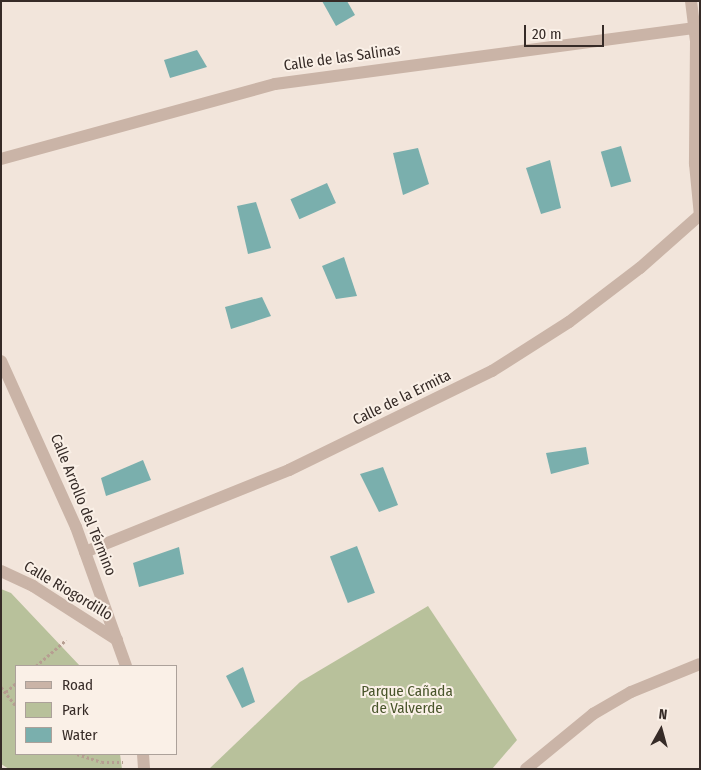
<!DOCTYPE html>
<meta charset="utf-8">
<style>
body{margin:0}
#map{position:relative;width:701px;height:770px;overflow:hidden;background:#f2e5db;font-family:"Fira Sans Condensed",sans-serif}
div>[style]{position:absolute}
.green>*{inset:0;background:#b8c19b}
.water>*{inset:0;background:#7aafad;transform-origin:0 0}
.path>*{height:3px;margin-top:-1.5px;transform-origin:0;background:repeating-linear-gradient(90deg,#b69e91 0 2.5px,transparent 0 5px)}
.minor>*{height:12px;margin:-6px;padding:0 6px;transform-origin:6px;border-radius:6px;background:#cab4a7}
span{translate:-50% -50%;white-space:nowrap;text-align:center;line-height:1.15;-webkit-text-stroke:4px #faf0e7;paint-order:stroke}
.street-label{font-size:15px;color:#362b27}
.park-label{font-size:15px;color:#49552b}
.frame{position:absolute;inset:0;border:2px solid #362b27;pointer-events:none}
.legend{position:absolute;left:15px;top:665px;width:162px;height:90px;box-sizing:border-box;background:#faf0e7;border:1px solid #aca19a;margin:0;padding:6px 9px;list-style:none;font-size:15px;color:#362b27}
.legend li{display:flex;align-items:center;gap:10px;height:25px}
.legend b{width:25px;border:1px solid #aca19a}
.north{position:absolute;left:636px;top:705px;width:50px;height:50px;-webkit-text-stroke:4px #faf0e7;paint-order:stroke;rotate:7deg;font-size:14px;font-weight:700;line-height:20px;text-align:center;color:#362b27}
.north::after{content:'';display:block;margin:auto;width:18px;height:22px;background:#362b27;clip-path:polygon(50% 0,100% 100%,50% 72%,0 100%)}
.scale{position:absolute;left:524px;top:25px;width:80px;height:22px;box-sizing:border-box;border:2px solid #362b27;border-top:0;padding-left:6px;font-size:15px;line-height:18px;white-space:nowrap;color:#362b27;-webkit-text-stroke:4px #faf0e7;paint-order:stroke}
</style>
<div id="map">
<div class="green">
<div style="clip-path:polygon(1px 589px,11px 593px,80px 666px,16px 666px,16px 754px,120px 754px,122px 769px,9px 769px,1px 764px)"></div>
<div style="clip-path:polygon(428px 606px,517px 740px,492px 769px,209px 769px,300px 682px)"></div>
</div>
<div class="water">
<div style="clip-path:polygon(322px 1px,347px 1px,355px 15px,336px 26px)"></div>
<div style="clip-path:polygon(197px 50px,207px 67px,170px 78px,164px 60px)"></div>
<div style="left:621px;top:146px;width:37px;height:21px;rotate:74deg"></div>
<div style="clip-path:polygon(418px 148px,429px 184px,403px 195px,393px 153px)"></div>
<div style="clip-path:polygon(550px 160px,561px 208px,541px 214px,526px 168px)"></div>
<div style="left:327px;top:183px;width:22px;height:40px;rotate:66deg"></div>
<div style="clip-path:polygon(256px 202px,271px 248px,248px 254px,237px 206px)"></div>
<div style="clip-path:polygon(344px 257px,357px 296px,336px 299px,322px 266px)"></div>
<div style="clip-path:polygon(262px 297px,271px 316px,231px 329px,225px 307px)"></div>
<div style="clip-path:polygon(586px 447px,589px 464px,551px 474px,546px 453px)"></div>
<div style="clip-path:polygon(143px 460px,151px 480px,106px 496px,101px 478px)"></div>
<div style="clip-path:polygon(383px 467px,398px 505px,379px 512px,360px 474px)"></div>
<div style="left:357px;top:546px;width:50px;height:29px;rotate:69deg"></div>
<div style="clip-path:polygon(179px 547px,184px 574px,139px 587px,133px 563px)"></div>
<div style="clip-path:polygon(243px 667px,255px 702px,242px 708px,226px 676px)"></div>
</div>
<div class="path">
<div style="left:36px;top:666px;width:40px;rotate:-41deg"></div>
<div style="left:1px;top:687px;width:24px;rotate:52deg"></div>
<div style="left:6px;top:692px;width:13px;rotate:-42deg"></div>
<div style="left:77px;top:754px;width:26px;rotate:18deg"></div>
<div style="left:102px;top:762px;width:21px"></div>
</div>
<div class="minor">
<div style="left:691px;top:1px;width:40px;rotate:82.9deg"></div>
<div style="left:696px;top:41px;width:123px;rotate:90.5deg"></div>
<div style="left:695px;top:164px;width:52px;rotate:84.5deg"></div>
<div style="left:1px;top:159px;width:284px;rotate:-15.3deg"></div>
<div style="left:275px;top:84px;width:424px;rotate:-7.6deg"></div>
<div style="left:1px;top:361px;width:182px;rotate:65.7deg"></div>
<div style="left:76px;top:527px;width:148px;rotate:70.2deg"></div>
<div style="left:85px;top:552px;width:220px;rotate:-21.9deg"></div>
<div style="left:289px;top:470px;width:226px;rotate:-26deg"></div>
<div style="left:492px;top:371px;width:91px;rotate:-32.5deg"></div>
<div style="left:569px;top:322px;width:89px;rotate:-37.3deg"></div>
<div style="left:640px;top:268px;width:80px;rotate:-41.5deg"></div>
<div style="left:1px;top:571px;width:35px;rotate:25deg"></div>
<div style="left:33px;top:586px;width:100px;rotate:32.7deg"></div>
<div style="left:143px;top:754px;width:15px;rotate:86deg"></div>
<div style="left:526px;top:769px;width:87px;rotate:-39.4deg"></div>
<div style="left:593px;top:714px;width:44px;rotate:-30.1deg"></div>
<div style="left:631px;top:692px;width:74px;rotate:-22.1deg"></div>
</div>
<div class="street-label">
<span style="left:342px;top:58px;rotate:-8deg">Calle de las Salinas</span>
<span style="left:402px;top:398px;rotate:-26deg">Calle de la Ermita</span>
<span style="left:83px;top:505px;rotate:68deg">Calle Arrollo del Término</span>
<span style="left:68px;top:591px;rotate:31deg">Calle Riogordillo</span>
</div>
<div class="park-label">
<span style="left:407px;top:700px">Parque Cañada<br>de Valverde</span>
</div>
<div class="frame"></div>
<ul class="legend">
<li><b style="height:6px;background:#cab4a7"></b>Road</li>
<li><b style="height:14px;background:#b8c19b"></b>Park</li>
<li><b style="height:14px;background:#7aafad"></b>Water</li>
</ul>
<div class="north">N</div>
<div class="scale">20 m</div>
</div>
